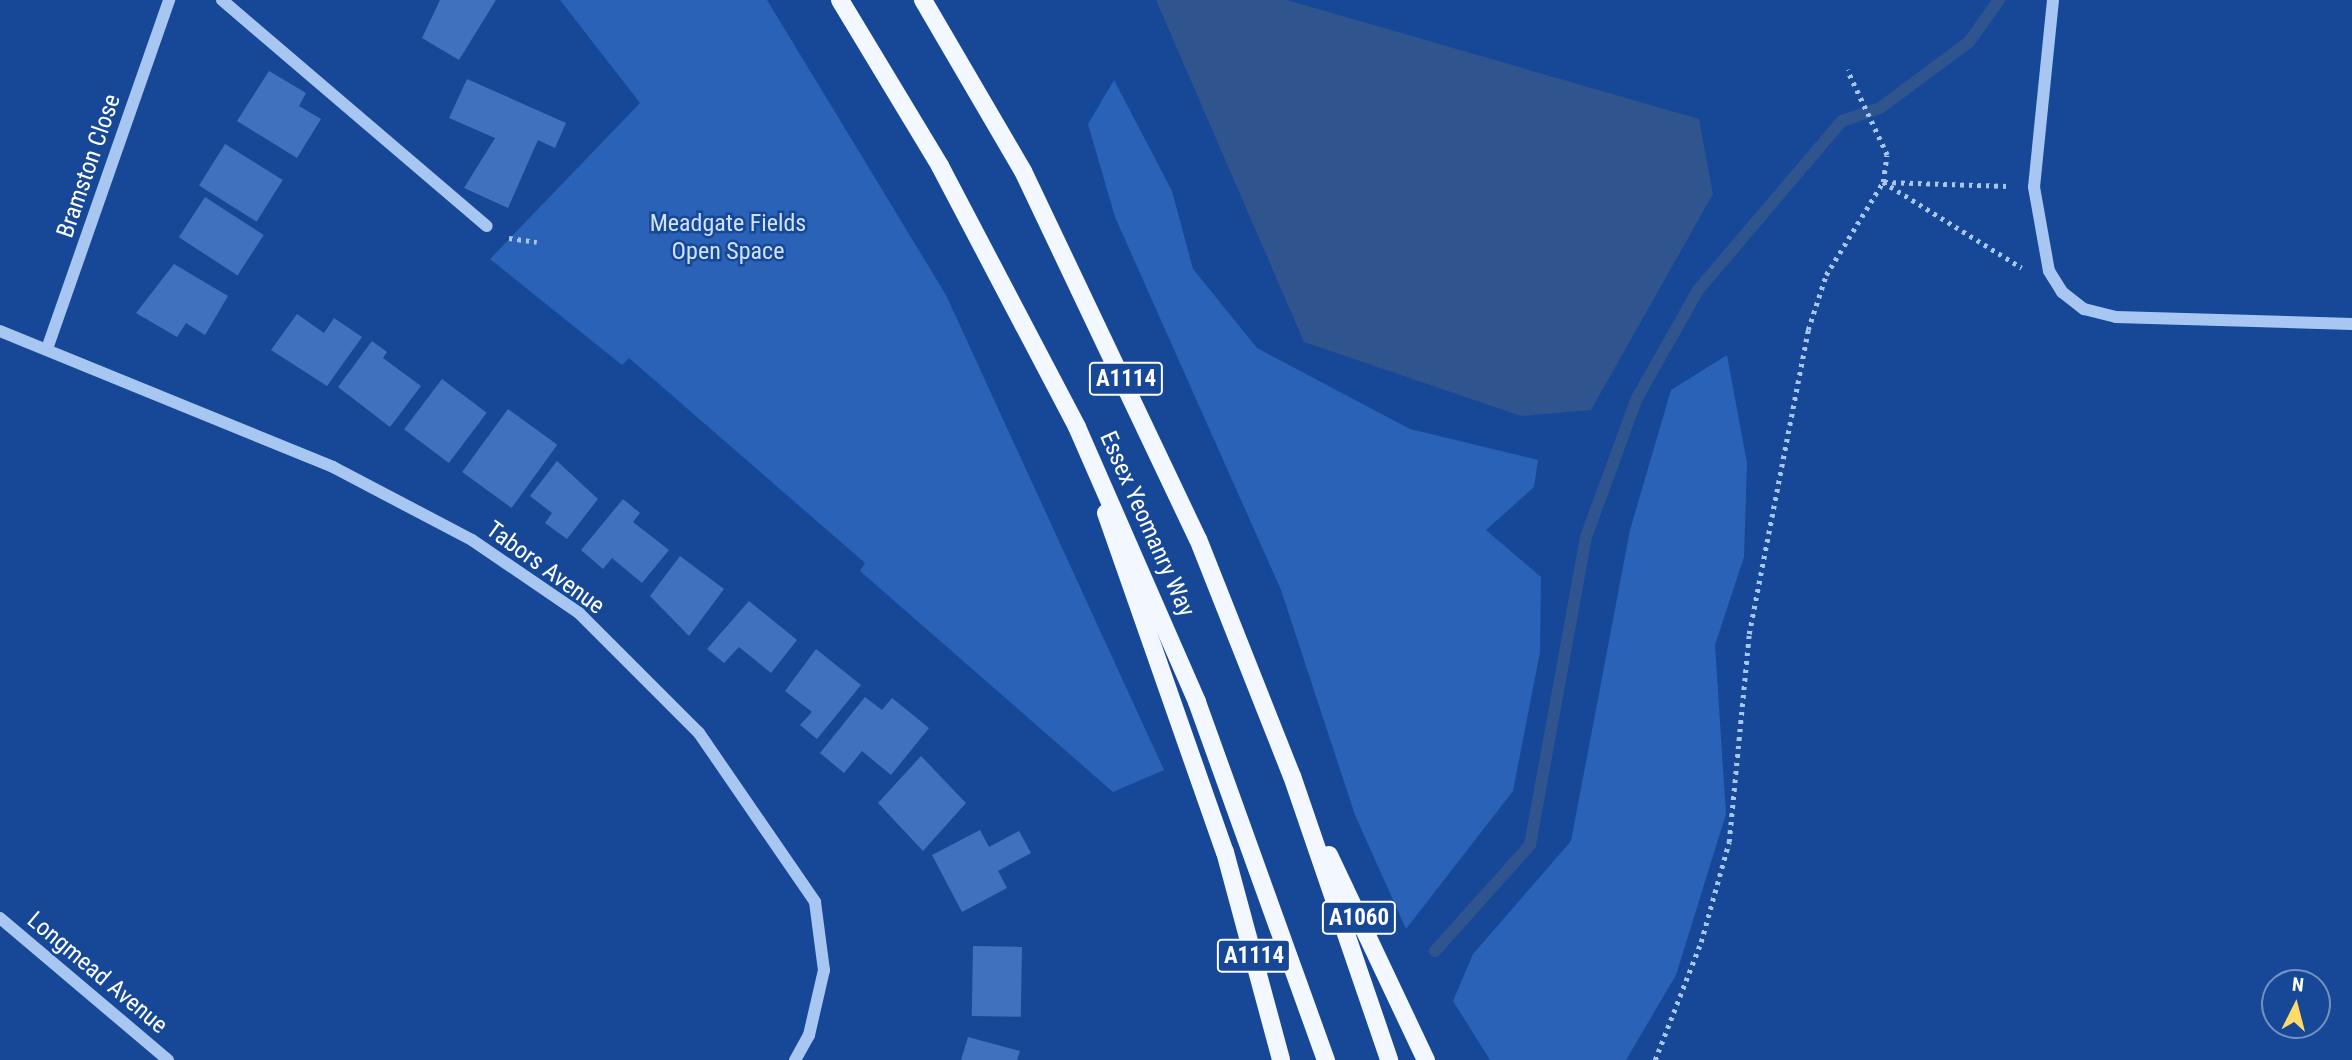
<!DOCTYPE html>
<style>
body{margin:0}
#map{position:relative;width:2352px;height:1060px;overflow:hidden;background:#164897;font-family:"Roboto Condensed",sans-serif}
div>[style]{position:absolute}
.green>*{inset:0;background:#2962b6}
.water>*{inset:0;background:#2f548e}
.stream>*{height:12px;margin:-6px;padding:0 6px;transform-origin:6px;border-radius:6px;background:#2f548e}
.building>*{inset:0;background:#3e72bf;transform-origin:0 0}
.path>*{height:4.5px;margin-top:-2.25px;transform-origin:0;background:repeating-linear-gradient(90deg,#a8c6f2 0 3.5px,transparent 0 8.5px)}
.minor>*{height:12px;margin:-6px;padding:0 6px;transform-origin:6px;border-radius:6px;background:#a8c6f2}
.major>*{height:18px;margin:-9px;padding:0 9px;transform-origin:9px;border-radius:9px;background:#f3f7ff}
span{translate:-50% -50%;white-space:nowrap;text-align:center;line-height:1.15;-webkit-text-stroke:5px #164897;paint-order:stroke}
.shield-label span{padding:2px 5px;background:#164897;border:2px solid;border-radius:5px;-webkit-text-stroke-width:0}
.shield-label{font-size:23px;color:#fff;font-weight:700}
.street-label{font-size:24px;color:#fff}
.park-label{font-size:24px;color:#d0e2fc}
.north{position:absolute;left:2261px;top:969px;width:70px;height:70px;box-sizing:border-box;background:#164897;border:2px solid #7391c1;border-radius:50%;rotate:6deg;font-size:19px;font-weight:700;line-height:28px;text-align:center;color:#fff}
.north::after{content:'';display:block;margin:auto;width:24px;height:32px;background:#ffda69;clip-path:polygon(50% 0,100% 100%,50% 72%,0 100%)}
</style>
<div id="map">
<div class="green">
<div style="clip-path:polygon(560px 0,767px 0,946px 295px,1164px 770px,1113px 792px,860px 571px,865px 563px,629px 358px,622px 365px,490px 259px,640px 103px)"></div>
<div style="clip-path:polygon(1114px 80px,1172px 191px,1193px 269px,1257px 348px,1410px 429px,1538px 460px,1534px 487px,1486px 530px,1541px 577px,1540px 652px,1513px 791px,1406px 929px,1355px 815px,1281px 590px,1115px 217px,1088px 124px)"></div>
<div style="clip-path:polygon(1727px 355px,1747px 463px,1744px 557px,1715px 645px,1726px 814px,1676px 975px,1626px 1060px,1490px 1060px,1453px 1001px,1473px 954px,1571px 841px,1630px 530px,1671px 390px)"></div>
</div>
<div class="water">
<div style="clip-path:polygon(1156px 0,1287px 0,1699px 119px,1713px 194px,1591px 410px,1521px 416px,1304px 342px)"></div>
</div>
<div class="stream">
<div style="left:1435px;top:951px;width:142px;rotate:-48.1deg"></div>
<div style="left:1530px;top:845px;width:313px;rotate:-79.7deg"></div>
<div style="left:1586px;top:537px;width:148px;rotate:-69.9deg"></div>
<div style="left:1637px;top:398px;width:124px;rotate:-60.5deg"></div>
<div style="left:1698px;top:290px;width:222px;rotate:-49.6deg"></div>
<div style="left:1842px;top:121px;width:40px;rotate:-18.9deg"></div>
<div style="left:1880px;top:108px;width:111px;rotate:-36.6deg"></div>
<div style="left:1969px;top:42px;width:52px;rotate:-54.5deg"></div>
</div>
<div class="building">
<div style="clip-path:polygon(440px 0,496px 0,459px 60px,422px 38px)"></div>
<div style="clip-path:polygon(269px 71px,306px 93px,299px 106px,321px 119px,297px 158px,237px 121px)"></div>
<div style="clip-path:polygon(467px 79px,566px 123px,555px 148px,538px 140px,508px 208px,464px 188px,495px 138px,449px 118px)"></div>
<div style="left:225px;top:144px;width:68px;height:49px;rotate:32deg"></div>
<div style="left:205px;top:197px;width:70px;height:48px;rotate:33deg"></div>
<div style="clip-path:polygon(174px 264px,228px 296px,205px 335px,186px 323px,177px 337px,136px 313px)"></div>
<div style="clip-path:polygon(297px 314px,324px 333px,334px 318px,362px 337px,327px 386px,271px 350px)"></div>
<div style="clip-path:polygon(372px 341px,387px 352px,383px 358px,421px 386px,390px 427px,338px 387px)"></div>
<div style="left:442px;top:379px;width:56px;height:63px;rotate:37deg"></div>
<div style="left:508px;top:409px;width:61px;height:78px;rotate:36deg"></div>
<div style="clip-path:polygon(557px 461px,598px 499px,567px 539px,545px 523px,552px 513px,530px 496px)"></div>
<div style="clip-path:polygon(623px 499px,640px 513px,633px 522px,669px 550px,642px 583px,612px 558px,603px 569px,581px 550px)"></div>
<div style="clip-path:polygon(680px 556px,724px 589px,689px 636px,650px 596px)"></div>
<div style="clip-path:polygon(749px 601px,797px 640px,771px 673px,739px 647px,724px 663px,707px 649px)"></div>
<div style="clip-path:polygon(816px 649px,861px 685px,817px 739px,800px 725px,812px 712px,785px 691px)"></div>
<div style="clip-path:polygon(865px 697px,882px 710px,892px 698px,929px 728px,891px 775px,862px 751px,844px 773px,820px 753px)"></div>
<div style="clip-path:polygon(921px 756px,966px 803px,923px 851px,878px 803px)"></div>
<div style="clip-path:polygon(980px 830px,989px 847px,1019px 831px,1031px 853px,998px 871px,1007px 888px,962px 912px,932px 855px)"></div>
<div style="left:973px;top:946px;width:49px;height:70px;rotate:1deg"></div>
<div style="clip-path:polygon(968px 1037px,1020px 1051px,1017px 1060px,961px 1060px)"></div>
</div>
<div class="path">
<div style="left:1883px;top:182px;width:163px;rotate:31.7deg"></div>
<div style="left:1884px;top:182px;width:124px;rotate:1.8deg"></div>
<div style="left:509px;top:238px;width:28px;rotate:8deg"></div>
<div style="left:1655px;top:1060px;width:127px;rotate:-68.7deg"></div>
<div style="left:1701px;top:942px;width:104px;rotate:-74.4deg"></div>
<div style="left:1729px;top:842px;width:209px;rotate:-84.5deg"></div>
<div style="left:1749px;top:634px;width:310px;rotate:-79deg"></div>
<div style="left:1808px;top:330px;width:58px;rotate:-71.9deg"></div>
<div style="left:1826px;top:275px;width:109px;rotate:-58.5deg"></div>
<div style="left:1883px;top:182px;width:27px;rotate:-82deg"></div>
<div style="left:1887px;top:155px;width:94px;rotate:-115.2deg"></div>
</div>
<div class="minor">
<div style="left:222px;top:0;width:348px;rotate:40.5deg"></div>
<div style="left:2053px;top:0;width:188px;rotate:95.8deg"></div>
<div style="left:2034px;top:187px;width:85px;rotate:79.9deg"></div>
<div style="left:2049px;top:271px;width:25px;rotate:58deg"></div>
<div style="left:2062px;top:292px;width:28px;rotate:38deg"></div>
<div style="left:2084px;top:309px;width:33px;rotate:14deg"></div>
<div style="left:2116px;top:317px;width:236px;rotate:1.7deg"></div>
<div style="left:0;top:331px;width:360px;rotate:22.2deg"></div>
<div style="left:333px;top:467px;width:157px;rotate:27.7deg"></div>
<div style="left:472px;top:540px;width:130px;rotate:34.3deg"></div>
<div style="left:579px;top:613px;width:170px;rotate:45deg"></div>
<div style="left:699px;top:733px;width:205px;rotate:55.5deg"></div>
<div style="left:815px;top:902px;width:69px;rotate:82.5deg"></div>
<div style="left:824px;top:970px;width:67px;rotate:103deg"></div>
<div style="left:809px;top:1035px;width:29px;rotate:119deg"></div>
<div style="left:48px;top:346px;width:367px;rotate:-70.7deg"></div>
<div style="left:0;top:918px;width:220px;rotate:40.2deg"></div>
</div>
<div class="major">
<div style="left:840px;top:0;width:194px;rotate:58.9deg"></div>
<div style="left:940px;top:166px;width:295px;rotate:62.3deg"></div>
<div style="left:1077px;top:427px;width:300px;rotate:66.4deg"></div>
<div style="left:1197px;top:702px;width:381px;rotate:70.2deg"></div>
<div style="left:923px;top:0;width:198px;rotate:59.7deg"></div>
<div style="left:1023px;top:171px;width:407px;rotate:64.6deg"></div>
<div style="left:1198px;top:539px;width:255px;rotate:68.4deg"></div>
<div style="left:1292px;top:776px;width:300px;rotate:71.1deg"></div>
<div style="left:1106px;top:513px;width:359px;rotate:70.7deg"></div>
<div style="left:1225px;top:852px;width:215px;rotate:74.9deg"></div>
<div style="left:1329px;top:855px;width:227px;rotate:64.7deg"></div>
</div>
<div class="shield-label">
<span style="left:1126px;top:379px">A1114</span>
<span style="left:1359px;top:918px">A1060</span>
<span style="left:1254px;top:956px">A1114</span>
</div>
<div class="street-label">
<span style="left:89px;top:166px;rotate:-71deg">Bramston Close</span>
<span style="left:1147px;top:524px;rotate:66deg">Essex Yeomanry Way</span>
<span style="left:545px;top:568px;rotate:36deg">Tabors Avenue</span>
<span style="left:97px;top:973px;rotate:40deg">Longmead Avenue</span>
</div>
<div class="park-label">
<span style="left:728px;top:238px">Meadgate Fields<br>Open Space</span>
</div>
<div class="north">N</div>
</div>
